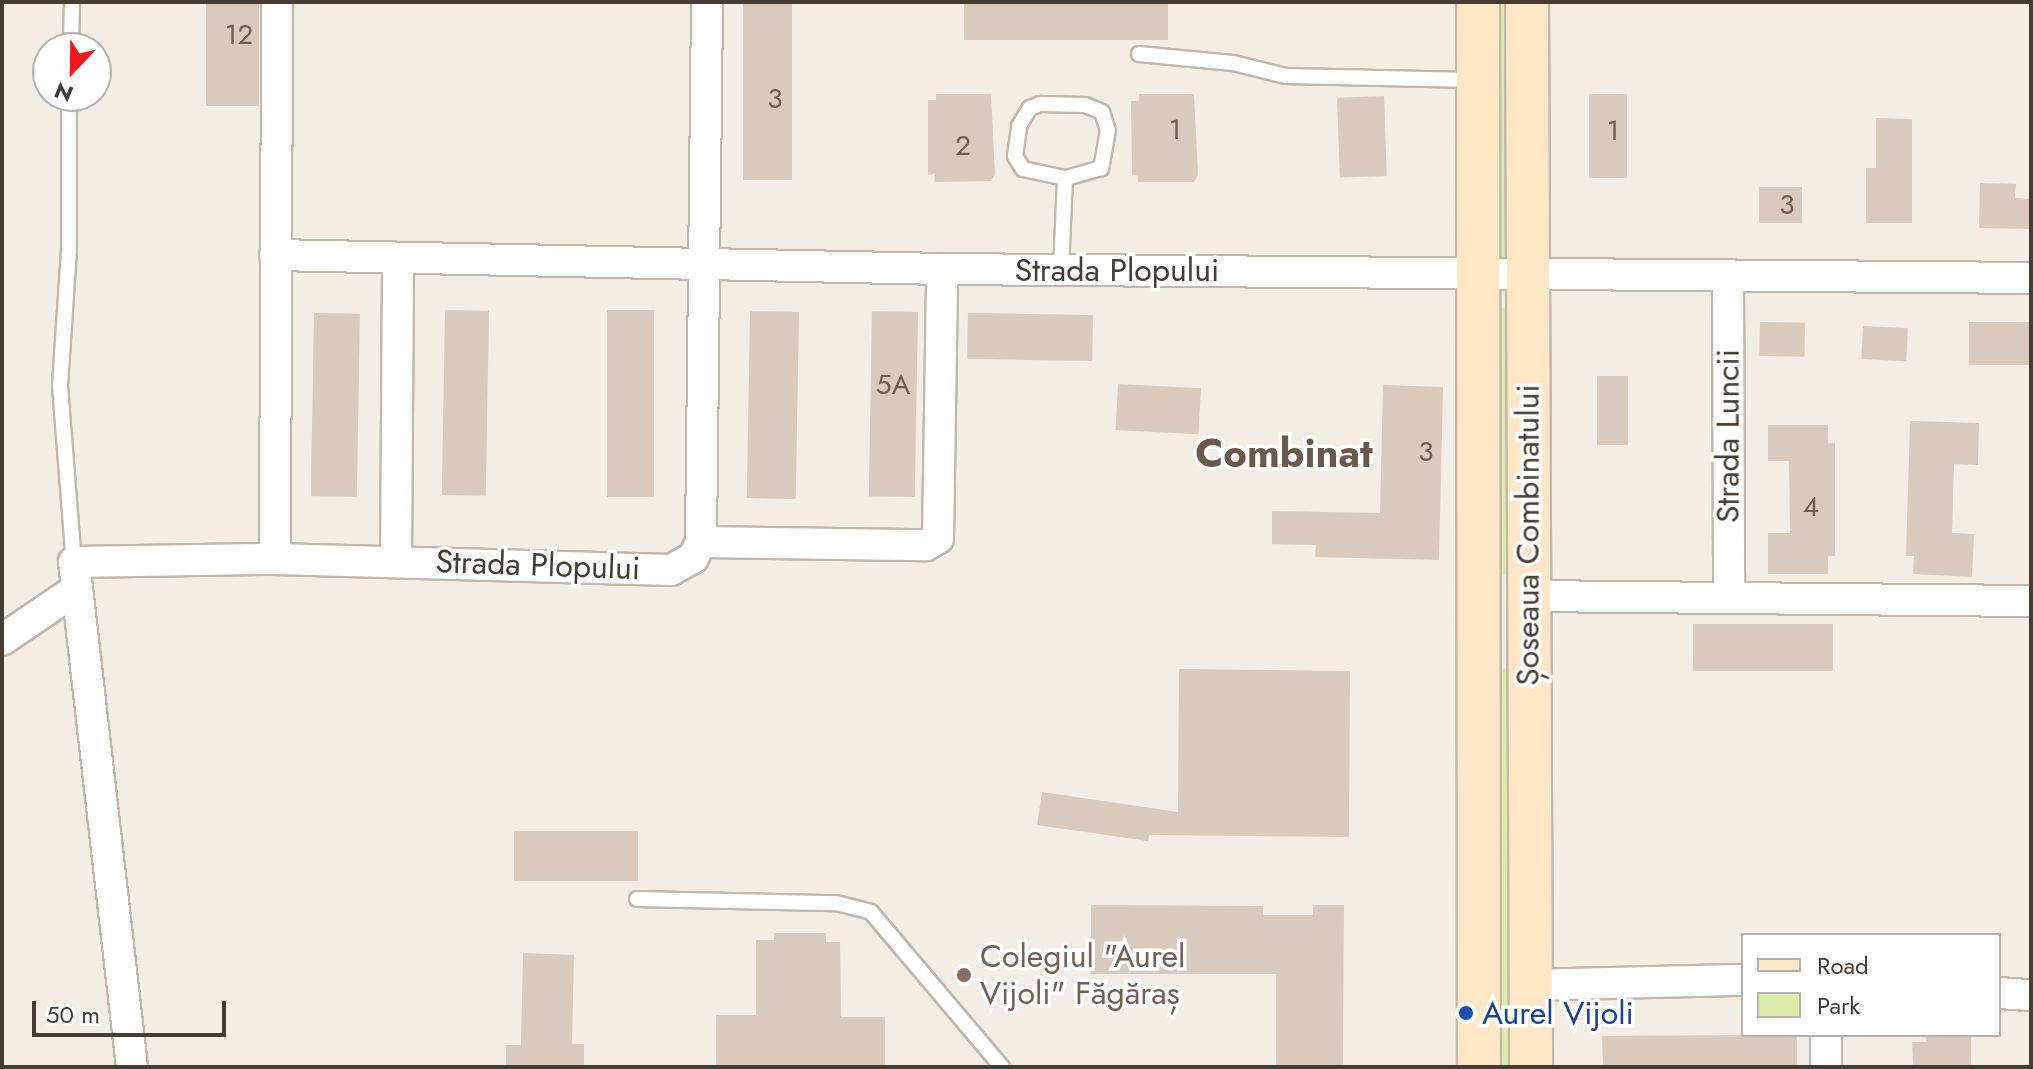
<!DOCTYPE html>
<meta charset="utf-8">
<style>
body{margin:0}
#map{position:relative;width:2033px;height:1069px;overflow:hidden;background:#f4ede6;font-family:Jost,sans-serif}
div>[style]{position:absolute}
.green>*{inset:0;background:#dbecab}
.building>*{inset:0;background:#dac9bd;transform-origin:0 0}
.roads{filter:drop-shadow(2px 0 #c3b6ab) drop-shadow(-2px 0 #c3b6ab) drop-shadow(0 2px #c3b6ab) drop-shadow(0 -2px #c3b6ab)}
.lane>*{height:14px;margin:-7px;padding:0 7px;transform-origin:7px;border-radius:7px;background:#fff}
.street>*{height:30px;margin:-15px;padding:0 15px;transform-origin:15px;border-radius:15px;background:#fff}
.secondary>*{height:42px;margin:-21px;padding:0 21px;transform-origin:21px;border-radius:21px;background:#ffe6c5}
.dots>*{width:22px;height:22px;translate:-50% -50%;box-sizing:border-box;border:4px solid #fff;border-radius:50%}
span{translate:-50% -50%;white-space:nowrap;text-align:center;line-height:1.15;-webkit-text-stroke:7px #fff;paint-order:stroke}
.number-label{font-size:28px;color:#6c5f56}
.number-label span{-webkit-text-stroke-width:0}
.street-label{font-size:32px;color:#473c34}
.education-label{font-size:32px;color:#785e54}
.left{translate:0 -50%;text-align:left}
.transit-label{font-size:32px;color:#164399}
.district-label{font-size:40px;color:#6b584b;font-weight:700}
.frame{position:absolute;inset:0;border:4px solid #473c34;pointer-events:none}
.legend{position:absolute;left:1741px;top:933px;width:260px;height:104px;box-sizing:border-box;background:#fff;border:2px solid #b5b1ae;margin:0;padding:10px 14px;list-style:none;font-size:24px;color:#473c34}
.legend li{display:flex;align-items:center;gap:16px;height:40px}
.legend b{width:40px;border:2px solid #b5b1ae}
.north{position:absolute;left:32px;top:32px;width:80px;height:80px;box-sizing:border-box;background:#fff;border:2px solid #b5b1ae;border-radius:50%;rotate:202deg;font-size:22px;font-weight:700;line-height:32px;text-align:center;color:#473c34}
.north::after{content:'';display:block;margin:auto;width:28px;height:36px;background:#ff121c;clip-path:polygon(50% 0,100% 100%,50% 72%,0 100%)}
.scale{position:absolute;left:32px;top:1001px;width:194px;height:36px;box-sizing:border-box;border:4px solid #473c34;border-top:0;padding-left:10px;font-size:24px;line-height:28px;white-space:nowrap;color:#473c34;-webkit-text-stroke:6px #fff;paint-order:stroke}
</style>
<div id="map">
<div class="green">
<div style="clip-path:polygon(1492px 2px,1518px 2px,1507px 258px,1501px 259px,1497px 257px)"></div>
<div style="clip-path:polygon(1508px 306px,1514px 572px,1498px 576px,1494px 310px)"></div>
<div style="clip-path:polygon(1508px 668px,1515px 671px,1518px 1067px,1492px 1067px,1494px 671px)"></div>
</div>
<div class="building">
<div style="left:206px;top:2px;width:53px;height:104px"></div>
<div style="left:743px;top:2px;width:49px;height:178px"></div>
<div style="left:964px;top:2px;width:204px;height:38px"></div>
<div style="clip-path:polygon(936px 94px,991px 94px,995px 174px,991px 181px,934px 182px,935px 174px,928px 175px,928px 100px,936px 100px)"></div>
<div style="clip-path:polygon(1139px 94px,1194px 94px,1198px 175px,1194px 182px,1138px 182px,1138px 175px,1132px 175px,1131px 101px,1139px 101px)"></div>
<div style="left:1589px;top:94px;width:38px;height:84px"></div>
<div style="left:1384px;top:96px;width:80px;height:47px;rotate:88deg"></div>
<div style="clip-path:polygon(1876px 118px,1912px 119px,1912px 223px,1866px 223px,1866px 168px,1876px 168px)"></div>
<div style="clip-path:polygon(1980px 183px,2016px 184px,2015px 198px,2031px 199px,2031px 229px,1979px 228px)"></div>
<div style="left:1759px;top:187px;width:43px;height:36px"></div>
<div style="left:445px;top:310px;width:44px;height:185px;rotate:1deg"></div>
<div style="left:654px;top:310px;width:187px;height:47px;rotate:90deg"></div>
<div style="left:799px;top:312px;width:187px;height:49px;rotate:91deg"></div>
<div style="left:918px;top:312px;width:185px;height:46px;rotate:91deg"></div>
<div style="left:314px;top:313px;width:46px;height:183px;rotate:1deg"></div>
<div style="left:1093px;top:315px;width:46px;height:125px;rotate:91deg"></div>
<div style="left:1760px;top:322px;width:45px;height:34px;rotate:1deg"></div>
<div style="left:1969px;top:322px;width:62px;height:43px"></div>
<div style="left:1863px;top:326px;width:45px;height:33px;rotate:3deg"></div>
<div style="left:1597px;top:376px;width:31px;height:69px"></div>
<div style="left:1118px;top:384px;width:83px;height:46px;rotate:3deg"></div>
<div style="clip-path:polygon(1383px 385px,1443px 387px,1439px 560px,1315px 557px,1316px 545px,1272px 544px,1272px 511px,1380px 513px)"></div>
<div style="clip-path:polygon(1910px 421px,1979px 423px,1978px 465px,1954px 464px,1952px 533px,1974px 534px,1972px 577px,1913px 574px,1914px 556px,1906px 556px)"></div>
<div style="clip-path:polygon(1768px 425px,1828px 425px,1828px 443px,1835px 443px,1835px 556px,1828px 556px,1828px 574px,1768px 574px,1768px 533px,1790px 533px,1789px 461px,1768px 461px)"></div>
<div style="left:1693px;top:624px;width:140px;height:47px"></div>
<div style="clip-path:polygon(1179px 669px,1350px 671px,1349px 837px,1149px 835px,1148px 841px,1037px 825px,1042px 792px,1178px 812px)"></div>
<div style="left:514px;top:831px;width:124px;height:50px"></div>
<div style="clip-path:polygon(1091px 905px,1263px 906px,1263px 915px,1313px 915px,1313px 905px,1344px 905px,1343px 1067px,1276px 1067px,1276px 974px,1091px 974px)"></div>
<div style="clip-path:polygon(774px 933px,826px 933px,826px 942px,840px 942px,841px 1017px,885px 1017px,885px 1067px,716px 1067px,716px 1015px,756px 1015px,756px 940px,774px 940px)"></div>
<div style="clip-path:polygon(523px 953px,574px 955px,572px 1044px,584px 1044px,584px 1067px,506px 1067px,506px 1045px,521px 1045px)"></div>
<div style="clip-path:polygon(1748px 1035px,1797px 1035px,1797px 1067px,1603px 1067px,1602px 1036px)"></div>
<div style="clip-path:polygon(1926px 1035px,1971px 1035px,1971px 1067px,1913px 1067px,1912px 1042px,1926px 1042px)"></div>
</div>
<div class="roads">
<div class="lane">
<div style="left:71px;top:48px;width:46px;rotate:-88.8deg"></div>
<div style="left:1139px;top:54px;width:94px;rotate:5.5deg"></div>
<div style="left:1233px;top:63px;width:55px;rotate:13.8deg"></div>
<div style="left:1286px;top:76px;width:188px;rotate:1.2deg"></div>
<div style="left:69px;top:96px;width:154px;rotate:90deg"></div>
<div style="left:69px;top:250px;width:136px;rotate:93.8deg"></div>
<div style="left:60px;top:386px;width:177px;rotate:85.5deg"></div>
<div style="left:1040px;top:104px;width:45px;rotate:1.3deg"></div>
<div style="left:1085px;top:105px;width:18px;rotate:22deg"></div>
<div style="left:1102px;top:112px;width:19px;rotate:72deg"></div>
<div style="left:1108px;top:130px;width:39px;rotate:100deg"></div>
<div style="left:1101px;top:168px;width:37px;rotate:164deg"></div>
<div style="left:1065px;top:178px;width:43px;rotate:-167.9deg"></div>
<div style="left:1023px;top:169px;width:15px;rotate:-122deg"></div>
<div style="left:1015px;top:156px;width:30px;rotate:-82deg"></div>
<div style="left:1019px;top:126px;width:21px;rotate:-59deg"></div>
<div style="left:1030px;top:108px;width:11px;rotate:-22deg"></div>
<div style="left:1061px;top:270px;width:92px;rotate:-87.5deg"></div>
<div style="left:637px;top:899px;width:199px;rotate:1.2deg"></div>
<div style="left:836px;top:903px;width:36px;rotate:14deg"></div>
<div style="left:871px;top:912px;width:203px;rotate:49.8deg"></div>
</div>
<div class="street">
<div style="left:275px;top:255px;width:667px;rotate:1.2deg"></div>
<div style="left:942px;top:269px;width:1089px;rotate:0.47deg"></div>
<div style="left:1728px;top:276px;width:320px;rotate:89.8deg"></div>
<div style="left:701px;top:542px;width:225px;rotate:0.8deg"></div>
<div style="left:926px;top:545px;width:14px;rotate:-30deg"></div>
<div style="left:938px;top:538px;width:269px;rotate:-89.1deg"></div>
<div style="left:275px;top:559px;width:396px;rotate:1.6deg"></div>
<div style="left:671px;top:570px;width:25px;rotate:-29deg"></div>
<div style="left:693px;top:558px;width:18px;rotate:-63deg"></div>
<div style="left:701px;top:542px;width:540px;rotate:-89.36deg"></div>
<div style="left:396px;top:560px;width:300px;rotate:-89.6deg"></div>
<div style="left:1528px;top:596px;width:503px;rotate:0.57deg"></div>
<div style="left:2px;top:640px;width:87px;rotate:-34.2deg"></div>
<div style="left:1531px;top:985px;width:212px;rotate:-1.4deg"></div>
<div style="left:1999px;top:993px;width:32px;rotate:4deg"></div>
<div style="left:1826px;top:1035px;width:32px;rotate:90deg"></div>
<div style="left:132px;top:1067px;width:508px;rotate:-96.55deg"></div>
<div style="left:74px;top:562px;width:201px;rotate:-0.9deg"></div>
<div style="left:275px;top:559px;width:557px;rotate:-89.79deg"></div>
</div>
<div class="secondary">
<div style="left:1478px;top:2px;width:1065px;rotate:89.95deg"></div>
<div style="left:1527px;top:2px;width:1065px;rotate:89.78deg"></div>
</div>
</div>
<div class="dots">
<div style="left:964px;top:975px;background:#8d6e63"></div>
<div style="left:1466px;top:1013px;background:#1a4fb4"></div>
</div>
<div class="number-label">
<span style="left:239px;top:35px">12</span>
<span style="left:775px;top:99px">3</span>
<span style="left:1175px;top:130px">1</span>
<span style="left:1613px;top:131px">1</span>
<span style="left:963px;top:146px">2</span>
<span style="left:1787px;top:205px">3</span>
<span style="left:893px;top:385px">5A</span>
<span style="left:1426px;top:452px">3</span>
<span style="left:1811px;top:507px">4</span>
</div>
<div class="street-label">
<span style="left:1117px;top:270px">Strada Plopului</span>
<span style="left:1728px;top:436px;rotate:-90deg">Strada Luncii</span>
<span style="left:1528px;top:535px;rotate:-90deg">Șoseaua Combinatului</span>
<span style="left:538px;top:565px;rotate:2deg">Strada Plopului</span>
</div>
<div class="education-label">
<span class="left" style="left:980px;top:975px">Colegiul "Aurel<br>Vijoli" Făgăraș</span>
</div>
<div class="transit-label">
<span class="left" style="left:1482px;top:1013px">Aurel Vijoli</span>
</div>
<div class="district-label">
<span style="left:1284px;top:453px">Combinat</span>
</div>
<div class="frame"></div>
<ul class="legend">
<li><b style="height:10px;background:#ffe6c5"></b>Road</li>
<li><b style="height:22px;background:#dbecab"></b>Park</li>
</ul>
<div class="north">N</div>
<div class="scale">50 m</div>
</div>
